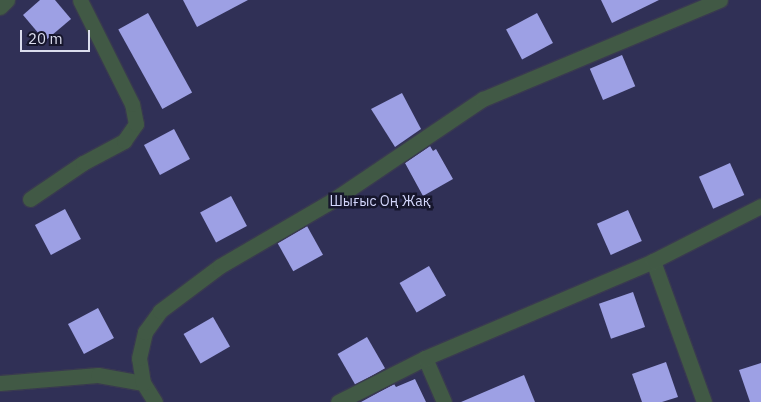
<!DOCTYPE html>
<meta charset="utf-8">
<style>
body{margin:0}
#map{position:relative;width:761px;height:402px;overflow:hidden;background:#1f1f37;font-family:"IBM Plex Sans",sans-serif}
div>[style]{position:absolute}
.green>*{inset:0;background:#303056;transform-origin:0 0}
.building>*{inset:0;background:#9da0e4;transform-origin:0 0}
.roads{filter:drop-shadow(1px 0 #393a50) drop-shadow(-1px 0 #393a50) drop-shadow(0 1px #393a50) drop-shadow(0 -1px #393a50)}
.minor>*{height:15px;margin:-7.5px;padding:0 7.5px;transform-origin:7.5px;border-radius:7.5px;background:#415945}
span{translate:-50% -50%;white-space:nowrap;text-align:center;line-height:1.15;-webkit-text-stroke:5px #16162c;paint-order:stroke}
.park-label{font-size:14px;color:#d3d6fb}
.scale{position:absolute;left:20px;top:30px;width:70px;height:22px;box-sizing:border-box;border:2px solid #dbdded;border-top:0;padding-left:6px;font-size:15px;line-height:18px;white-space:nowrap;color:#dbdded;-webkit-text-stroke:4px #16162c;paint-order:stroke}
</style>
<div id="map">
<div class="green">
<div style="left:0;top:0;width:761px;height:402px"></div>
</div>
<div class="building">
<div style="clip-path:polygon(40px 0,55px 0,71px 19px,45px 41px,23px 15px)"></div>
<div style="clip-path:polygon(183px 0,248px 0,197px 27px)"></div>
<div style="clip-path:polygon(601px 0,659px 0,612px 23px)"></div>
<div style="left:148px;top:13px;width:91px;height:34px;rotate:61deg"></div>
<div style="left:537px;top:13px;width:34px;height:35px;rotate:62deg"></div>
<div style="left:622px;top:55px;width:34px;height:35px;rotate:67deg"></div>
<div style="clip-path:polygon(402px 93px,421px 129px,395px 147px,371px 109px)"></div>
<div style="left:174px;top:129px;width:34px;height:34px;rotate:62deg"></div>
<div style="clip-path:polygon(430px 146px,433px 151px,436px 149px,453px 179px,423px 196px,405px 163px)"></div>
<div style="left:730px;top:163px;width:35px;height:34px;rotate:66deg"></div>
<div style="left:231px;top:196px;width:34px;height:35px;rotate:62deg"></div>
<div style="left:65px;top:209px;width:34px;height:34px;rotate:62deg"></div>
<div style="left:628px;top:210px;width:34px;height:34px;rotate:66deg"></div>
<div style="left:307px;top:226px;width:33px;height:34px;rotate:61deg"></div>
<div style="left:429px;top:266px;width:34px;height:34px;rotate:60deg"></div>
<div style="left:633px;top:292px;width:37px;height:36px;rotate:71deg"></div>
<div style="left:98px;top:308px;width:34px;height:34px;rotate:62deg"></div>
<div style="left:213px;top:317px;width:34px;height:34px;rotate:60deg"></div>
<div style="left:367px;top:337px;width:36px;height:34px;rotate:60deg"></div>
<div style="clip-path:polygon(666px 362px,678px 397px,662px 402px,642px 402px,632px 374px)"></div>
<div style="clip-path:polygon(761px 363px,761px 402px,750px 402px,739px 370px)"></div>
<div style="clip-path:polygon(524px 375px,535px 402px,461px 402px)"></div>
<div style="clip-path:polygon(415px 379px,426px 402px,361px 402px,394px 384px,396px 387px)"></div>
</div>
<div class="roads">
<div class="minor">
<div style="left:0;top:7px;width:10px;rotate:-45deg"></div>
<div style="left:30px;top:199px;width:64px;rotate:-34.2deg"></div>
<div style="left:83px;top:163px;width:47px;rotate:-28.2deg"></div>
<div style="left:124px;top:141px;width:21px;rotate:-55deg"></div>
<div style="left:136px;top:124px;width:20px;rotate:-101deg"></div>
<div style="left:132px;top:104px;width:116px;rotate:-116.6deg"></div>
<div style="left:653px;top:261px;width:150px;rotate:70.1deg"></div>
<div style="left:0;top:383px;width:98px;rotate:-4.7deg"></div>
<div style="left:98px;top:375px;width:46px;rotate:10.1deg"></div>
<div style="left:155px;top:402px;width:22px;rotate:-122deg"></div>
<div style="left:143px;top:383px;width:25px;rotate:-99deg"></div>
<div style="left:139px;top:358px;width:27px;rotate:-77deg"></div>
<div style="left:145px;top:332px;width:26px;rotate:-54deg"></div>
<div style="left:160px;top:311px;width:75px;rotate:-36.9deg"></div>
<div style="left:220px;top:266px;width:131px;rotate:-30.3deg"></div>
<div style="left:333px;top:200px;width:181px;rotate:-34deg"></div>
<div style="left:483px;top:99px;width:257px;rotate:-22.7deg"></div>
<div style="left:338px;top:402px;width:97px;rotate:-26.8deg"></div>
<div style="left:444px;top:402px;width:48px;rotate:-113.4deg"></div>
<div style="left:425px;top:358px;width:248px;rotate:-23deg"></div>
<div style="left:653px;top:261px;width:121px;rotate:-27deg"></div>
</div>
</div>
<div class="park-label">
<span style="left:380px;top:201px">Шығыс Оң Жақ</span>
</div>
<div class="scale">20 m</div>
</div>
